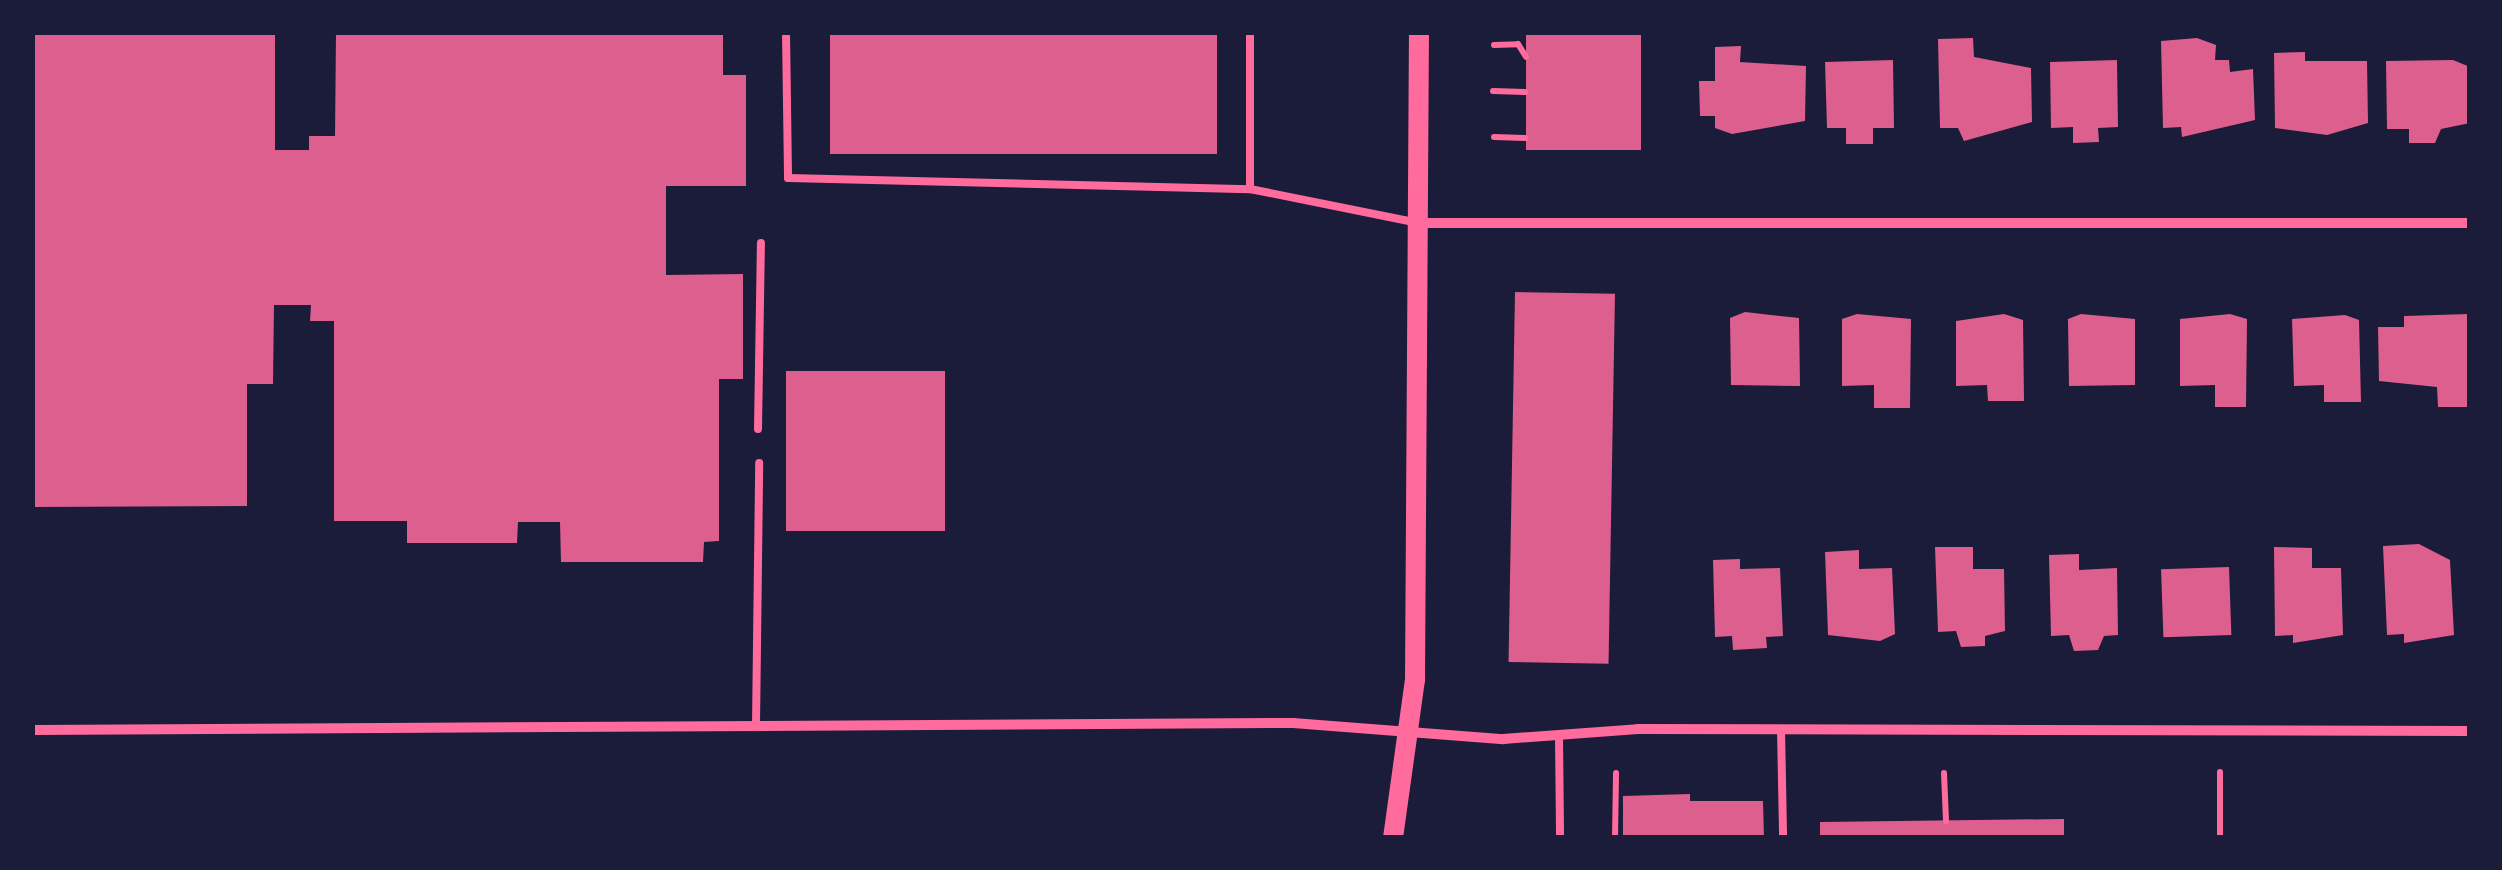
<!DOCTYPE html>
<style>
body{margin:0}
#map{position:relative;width:2502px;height:870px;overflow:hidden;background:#1b1b3a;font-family:"Golos Text",sans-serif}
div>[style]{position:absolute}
.building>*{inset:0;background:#dd5f8e;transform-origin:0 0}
.path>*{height:6px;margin:-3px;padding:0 3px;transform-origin:3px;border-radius:3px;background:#ff6b9d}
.service>*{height:8px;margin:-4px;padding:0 4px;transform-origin:4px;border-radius:4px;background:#ff6b9d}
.minor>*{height:10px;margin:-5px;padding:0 5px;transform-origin:5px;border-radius:5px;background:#ff6b9d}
.secondary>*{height:20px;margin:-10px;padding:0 10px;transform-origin:10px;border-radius:10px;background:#ff6b9d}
span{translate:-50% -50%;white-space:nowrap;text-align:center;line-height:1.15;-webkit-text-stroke:10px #1b1b3a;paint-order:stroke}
.frame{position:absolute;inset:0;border:35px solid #1b1b3a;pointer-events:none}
</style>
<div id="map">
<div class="building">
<div style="clip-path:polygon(32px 32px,275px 32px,275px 150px,309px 150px,309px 136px,335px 136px,336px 32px,723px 32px,723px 75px,746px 75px,746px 186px,666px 186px,666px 275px,743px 274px,743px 379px,719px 379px,719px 541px,704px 542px,703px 562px,561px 562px,560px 522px,518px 522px,517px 543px,407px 543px,407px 521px,334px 521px,334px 321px,310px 321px,311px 305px,274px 305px,273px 384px,247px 384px,247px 506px,32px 507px)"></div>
<div style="left:830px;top:32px;width:387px;height:122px"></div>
<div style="left:1526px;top:32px;width:115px;height:118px"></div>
<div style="clip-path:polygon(1973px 38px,1974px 57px,2031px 68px,2032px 122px,1964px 141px,1958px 128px,1940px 128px,1938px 39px)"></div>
<div style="clip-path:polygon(2197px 38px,2216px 45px,2215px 60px,2229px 60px,2230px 72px,2253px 69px,2255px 120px,2182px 137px,2181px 127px,2163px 128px,2161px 41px)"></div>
<div style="clip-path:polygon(1741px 46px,1740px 62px,1806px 66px,1805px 121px,1732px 134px,1715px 128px,1715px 116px,1700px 116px,1699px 81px,1715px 81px,1715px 47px)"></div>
<div style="clip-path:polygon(2305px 52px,2305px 61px,2367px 61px,2368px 123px,2327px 135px,2275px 128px,2274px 53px)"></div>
<div style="clip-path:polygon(1893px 60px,1894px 128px,1873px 128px,1873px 144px,1846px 144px,1846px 128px,1827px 128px,1825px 62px)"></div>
<div style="clip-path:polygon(2117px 60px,2118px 127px,2098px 128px,2099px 142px,2073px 143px,2073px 127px,2051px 128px,2050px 62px)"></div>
<div style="clip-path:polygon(2453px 60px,2470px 67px,2470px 123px,2441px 129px,2435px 143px,2409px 143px,2409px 129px,2387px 129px,2386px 61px)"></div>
<div style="left:1515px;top:292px;width:100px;height:370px;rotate:1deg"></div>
<div style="clip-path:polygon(1745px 312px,1799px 318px,1800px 386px,1731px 385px,1730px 318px)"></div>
<div style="clip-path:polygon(1857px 314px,1911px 319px,1910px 408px,1874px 408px,1874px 385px,1842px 386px,1842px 319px)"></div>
<div style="clip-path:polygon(2004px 314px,2023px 320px,2024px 401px,1988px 401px,1987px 385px,1956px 386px,1956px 321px)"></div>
<div style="clip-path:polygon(2081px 314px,2135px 319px,2135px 385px,2069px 386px,2068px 319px)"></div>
<div style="clip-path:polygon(2230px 314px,2247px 319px,2246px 407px,2215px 407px,2215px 385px,2180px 386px,2180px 319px)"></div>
<div style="clip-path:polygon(2469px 314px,2470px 407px,2438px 407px,2437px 387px,2379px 381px,2378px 327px,2404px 327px,2404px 316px)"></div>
<div style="clip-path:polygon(2345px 315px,2359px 320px,2361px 402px,2324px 402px,2324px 385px,2294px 386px,2292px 319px)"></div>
<div style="left:786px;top:371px;width:159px;height:160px"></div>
<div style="clip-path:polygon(2419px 544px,2450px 560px,2454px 635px,2404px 643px,2404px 634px,2387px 635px,2383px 546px)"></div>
<div style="clip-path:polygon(1935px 547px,1973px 547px,1973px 569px,2004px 569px,2005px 631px,1985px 636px,1985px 646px,1961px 647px,1956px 631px,1938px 632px)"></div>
<div style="clip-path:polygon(2274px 547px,2312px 548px,2312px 568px,2341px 568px,2343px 635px,2293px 643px,2293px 635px,2275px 636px)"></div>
<div style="clip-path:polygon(1859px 550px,1859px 569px,1892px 568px,1895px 634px,1880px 641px,1828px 635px,1825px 552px)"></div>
<div style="clip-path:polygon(2079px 554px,2079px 570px,2117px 568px,2118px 635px,2104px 636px,2098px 650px,2074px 651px,2069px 635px,2051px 636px,2049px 555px)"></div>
<div style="clip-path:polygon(1740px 559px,1740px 569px,1780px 568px,1783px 636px,1766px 637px,1767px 648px,1733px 650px,1732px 636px,1715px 637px,1713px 560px)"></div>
<div style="left:2229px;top:567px;width:68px;height:68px;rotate:88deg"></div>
<div style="clip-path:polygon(1690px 794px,1690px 801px,1763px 801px,1764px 838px,1623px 838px,1623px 796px)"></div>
<div style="clip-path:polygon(2064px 819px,2064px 838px,1820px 838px,1820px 822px)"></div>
</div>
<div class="path">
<div style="left:1494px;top:45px;width:24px;rotate:-2deg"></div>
<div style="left:1518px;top:44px;width:15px;rotate:58deg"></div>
<div style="left:1493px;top:91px;width:32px;rotate:2deg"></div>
<div style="left:1494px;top:137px;width:31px;rotate:2deg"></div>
<div style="left:2220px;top:772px;width:66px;rotate:90deg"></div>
<div style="left:1944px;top:773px;width:48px;rotate:87.6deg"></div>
<div style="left:1615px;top:838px;width:65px;rotate:-89.1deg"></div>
</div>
<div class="service">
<div style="left:786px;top:32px;width:146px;rotate:89.2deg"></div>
<div style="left:788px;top:178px;width:462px;rotate:1.4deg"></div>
<div style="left:1250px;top:189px;width:167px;rotate:11.4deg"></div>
<div style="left:1250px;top:189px;width:157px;rotate:-90deg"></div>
<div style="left:758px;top:429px;width:186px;rotate:-89.1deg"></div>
<div style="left:756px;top:726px;width:263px;rotate:-89.3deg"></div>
<div style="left:1781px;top:729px;width:109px;rotate:88.9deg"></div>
<div style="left:1559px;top:736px;width:102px;rotate:89.4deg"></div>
</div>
<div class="minor">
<div style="left:1419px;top:223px;width:1051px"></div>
<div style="left:32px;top:730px;width:1261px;rotate:-0.32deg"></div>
<div style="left:1293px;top:723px;width:211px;rotate:4.4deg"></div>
<div style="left:1503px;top:739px;width:135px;rotate:-4.2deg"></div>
<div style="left:1638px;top:729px;width:832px;rotate:0.14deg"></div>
</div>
<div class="secondary">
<div style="left:1393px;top:838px;width:160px;rotate:-82.1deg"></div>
<div style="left:1415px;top:680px;width:648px;rotate:-89.65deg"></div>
</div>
<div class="frame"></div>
</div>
